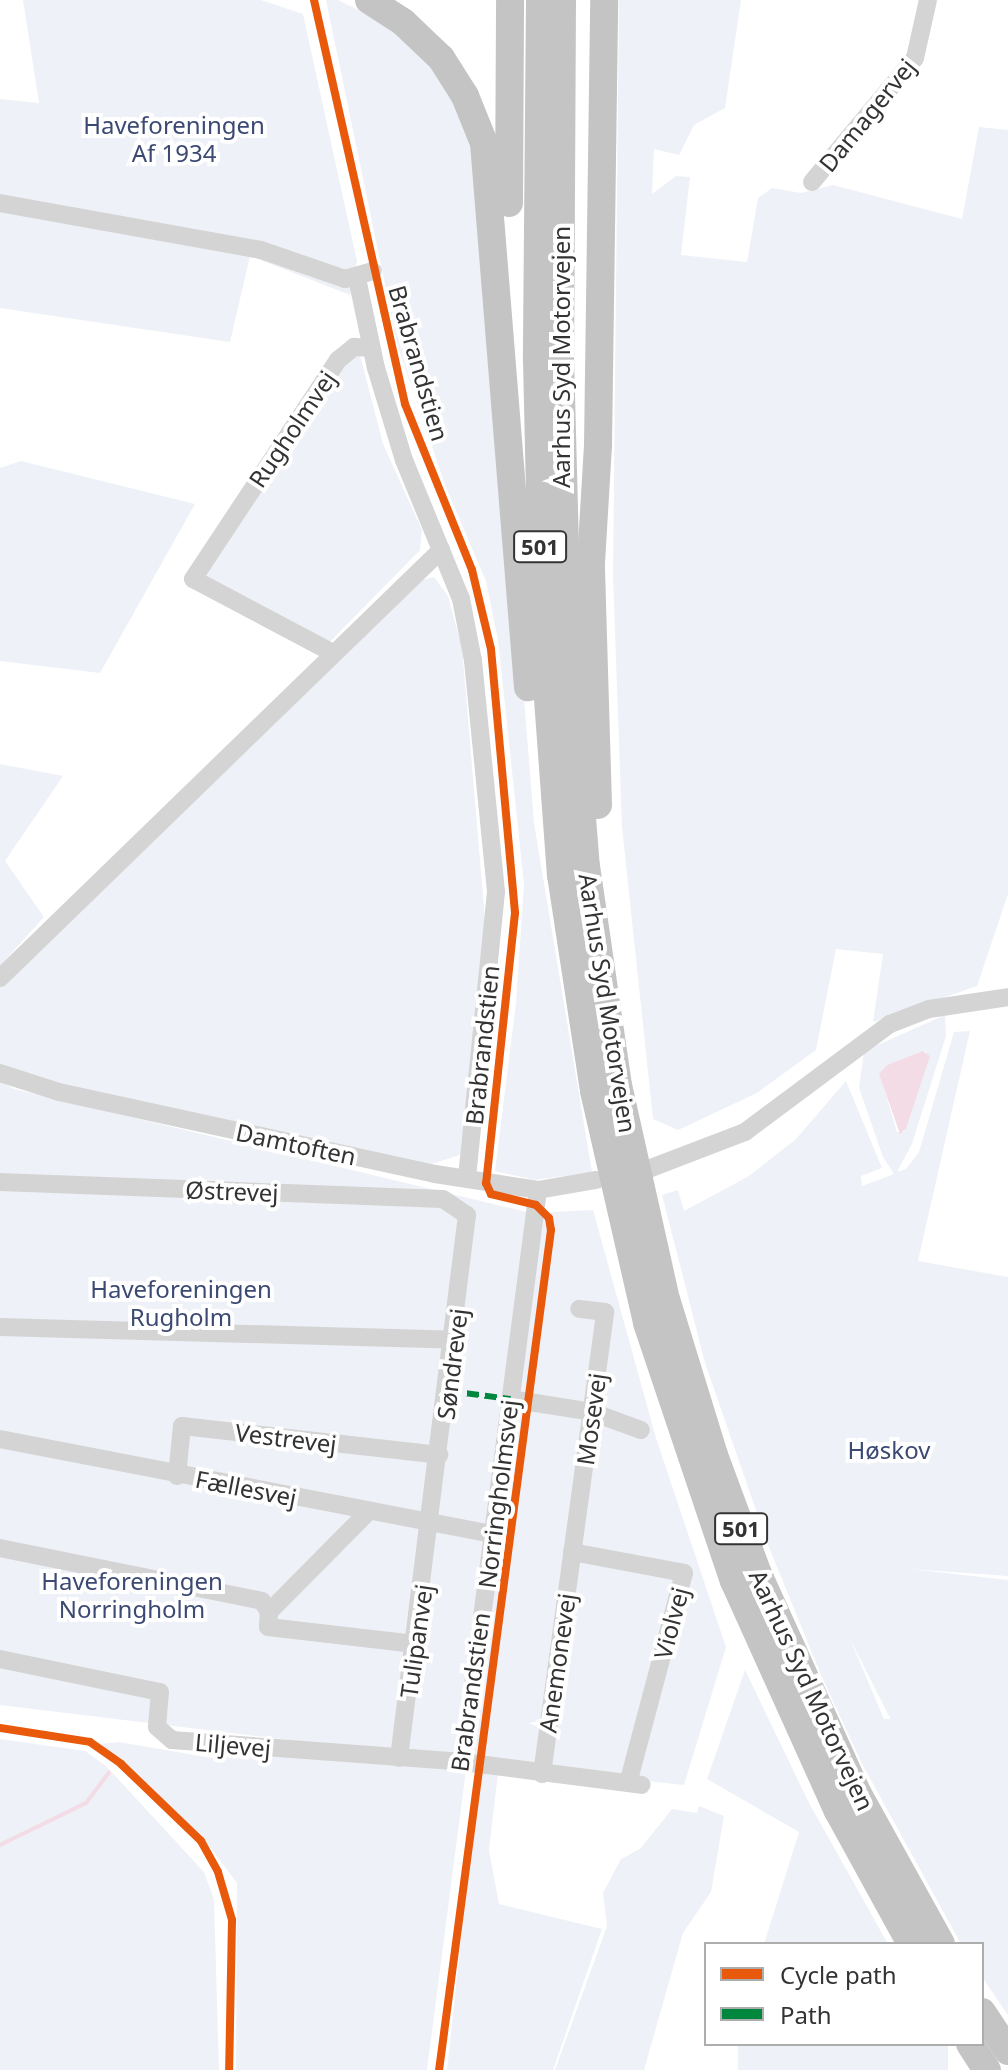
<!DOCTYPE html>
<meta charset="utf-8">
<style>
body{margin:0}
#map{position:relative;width:1008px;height:2070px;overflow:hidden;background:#fff;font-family:"Noto Sans",sans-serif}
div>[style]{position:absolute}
.green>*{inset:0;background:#eef1f7;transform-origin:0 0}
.water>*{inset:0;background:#f4dce6}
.stream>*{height:4px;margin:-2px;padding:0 2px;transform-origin:2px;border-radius:2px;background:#f4dce6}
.minor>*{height:18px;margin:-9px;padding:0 9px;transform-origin:9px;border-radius:9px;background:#d4d4d4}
.highway>*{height:28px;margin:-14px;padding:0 14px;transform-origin:14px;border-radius:14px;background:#c4c4c4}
.quiet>*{height:6px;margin-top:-3px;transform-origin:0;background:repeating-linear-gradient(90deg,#00873e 0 12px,transparent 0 18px)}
.cycleway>*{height:8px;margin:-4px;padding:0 4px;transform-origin:4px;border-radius:4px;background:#e8590c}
span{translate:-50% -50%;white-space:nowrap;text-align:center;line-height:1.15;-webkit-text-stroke:8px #fff;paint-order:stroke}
.shield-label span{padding:2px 6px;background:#fff;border:2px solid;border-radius:6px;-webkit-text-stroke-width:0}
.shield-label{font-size:22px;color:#333;font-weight:700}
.street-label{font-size:24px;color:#333}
.park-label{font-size:24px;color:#3c4a73}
.legend{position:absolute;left:704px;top:1942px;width:280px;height:104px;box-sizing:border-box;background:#fff;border:2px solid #adadad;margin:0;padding:10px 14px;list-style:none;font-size:24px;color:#333}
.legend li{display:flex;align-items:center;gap:16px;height:40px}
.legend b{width:40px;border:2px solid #adadad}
</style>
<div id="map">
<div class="green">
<div style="clip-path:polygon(23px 0,261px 0,303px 14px,357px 261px,350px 295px,250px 256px,230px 342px,0 308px,0 99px,39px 103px)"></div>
<div style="clip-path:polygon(326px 0,338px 0,381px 21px,443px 78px,481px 160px,534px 823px,592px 1172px,535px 1180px,495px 1171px,516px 1003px,524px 884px,498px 640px,486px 581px,445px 485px,398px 347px)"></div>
<div style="clip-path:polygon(619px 0,741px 0,725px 108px,694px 125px,679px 155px,654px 149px,652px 194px,676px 176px,690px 177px,681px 255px,747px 262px,758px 198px,772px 188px,801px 193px,833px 185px,962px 219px,979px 127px,1008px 130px,1008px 894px,977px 986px,873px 1022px,883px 954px,836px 949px,816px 1050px,757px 1093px,678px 1130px,653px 1119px,622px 827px,613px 576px)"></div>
<div style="clip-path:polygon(360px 355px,383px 444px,422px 530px,420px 550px,319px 653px,194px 587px,345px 358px)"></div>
<div style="clip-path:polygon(21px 461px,195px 504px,100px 673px,0 661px,0 468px)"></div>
<div style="clip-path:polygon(434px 577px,448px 596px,462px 648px,486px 931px,460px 1155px,425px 1166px,75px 1094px,0 1067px,0 986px,408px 583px)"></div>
<div style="clip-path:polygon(0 764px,63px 776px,5px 861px,44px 917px,0 966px)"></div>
<div style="clip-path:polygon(evenodd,945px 1015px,946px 1036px,912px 1144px,897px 1172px,906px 1169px,919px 1152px,954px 1032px,970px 1031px,918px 1261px,1008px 1277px,1008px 1576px,910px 1569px,1008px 1580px,1008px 2015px,982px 1977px,982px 1944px,961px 1944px,861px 1762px,821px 1675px,768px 1545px,705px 1363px,662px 1195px,678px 1190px,684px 1211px,749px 1176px,796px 1139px,846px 1081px,882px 1168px,861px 1176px,862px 1186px,894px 1174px,883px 1157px,859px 1088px,864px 1051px,945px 1015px,926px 1051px,910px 1118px,904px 1132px,897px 1132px,880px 1074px,887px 1065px,926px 1051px,945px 1015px,850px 1639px,890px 1718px,890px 1719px,884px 1719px,850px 1639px)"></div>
<div style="clip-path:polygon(0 1081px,14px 1089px,531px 1213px,593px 1210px,656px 1438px,726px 1647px,684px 1785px,499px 1765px,489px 1850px,499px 1904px,602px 1929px,553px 2070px,447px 2070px,480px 1763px,0 1705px)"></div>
<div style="clip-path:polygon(745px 1670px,808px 1801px,888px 1944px,764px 1944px,799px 1832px,707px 1779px)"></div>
<div style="clip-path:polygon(0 1739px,85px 1751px,106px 1766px,204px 1872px,214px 1899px,219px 2070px,0 2070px)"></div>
<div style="clip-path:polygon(119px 1742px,224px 1760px,226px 1749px,466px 1770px,427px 2070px,236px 2070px,237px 1883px,202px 1837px,100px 1744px)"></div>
<div style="clip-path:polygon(699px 1806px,724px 1816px,711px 1892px,683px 1933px,644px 2070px,555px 2070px,607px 1926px,603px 1893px,621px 1859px,640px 1849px,672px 1809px,697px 1813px)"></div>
<div style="left:738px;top:2044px;width:210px;height:27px"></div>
</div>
<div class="water">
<div style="clip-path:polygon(923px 1051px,930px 1056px,906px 1129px,900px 1134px,879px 1074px,887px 1065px)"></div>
</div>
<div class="stream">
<div style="left:0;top:1845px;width:96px;rotate:-26deg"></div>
<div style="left:86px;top:1803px;width:38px;rotate:-53deg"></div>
</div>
<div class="minor">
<div style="left:812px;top:182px;width:161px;rotate:-50.3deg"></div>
<div style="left:915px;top:58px;width:59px;rotate:-77.4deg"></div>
<div style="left:0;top:203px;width:265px;rotate:10.2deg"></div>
<div style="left:261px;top:250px;width:89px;rotate:19deg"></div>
<div style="left:345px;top:279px;width:29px;rotate:-16deg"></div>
<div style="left:357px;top:278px;width:92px;rotate:78.1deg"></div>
<div style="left:376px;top:368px;width:96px;rotate:73.1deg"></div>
<div style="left:404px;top:460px;width:150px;rotate:67.7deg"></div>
<div style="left:461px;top:599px;width:63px;rotate:79deg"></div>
<div style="left:473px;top:661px;width:232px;rotate:84.3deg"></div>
<div style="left:496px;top:892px;width:288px;rotate:95.8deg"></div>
<div style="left:331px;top:652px;width:156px;rotate:-152.1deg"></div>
<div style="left:193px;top:579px;width:263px;rotate:-56.5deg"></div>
<div style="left:338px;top:360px;width:21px;rotate:-39deg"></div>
<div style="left:354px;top:347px;width:17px;rotate:3deg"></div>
<div style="left:0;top:978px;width:615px;rotate:-44.14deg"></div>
<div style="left:0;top:1073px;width:62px;rotate:17.9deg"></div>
<div style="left:59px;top:1092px;width:385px;rotate:12.3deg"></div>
<div style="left:435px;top:1174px;width:104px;rotate:8.8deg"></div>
<div style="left:538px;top:1190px;width:59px;rotate:-9.8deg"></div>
<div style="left:651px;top:1168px;width:101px;rotate:-21deg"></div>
<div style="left:745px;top:1132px;width:181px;rotate:-36.7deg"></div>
<div style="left:890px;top:1024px;width:42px;rotate:-21deg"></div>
<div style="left:929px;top:1009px;width:80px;rotate:-8.6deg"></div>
<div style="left:0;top:1182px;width:443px;rotate:2.2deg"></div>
<div style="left:443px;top:1199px;width:29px;rotate:34deg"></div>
<div style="left:467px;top:1215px;width:547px;rotate:97.14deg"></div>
<div style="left:0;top:1327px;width:455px;rotate:1.6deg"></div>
<div style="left:510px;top:1399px;width:83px;rotate:9deg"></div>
<div style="left:592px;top:1412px;width:52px;rotate:20.2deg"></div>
<div style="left:0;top:1439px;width:501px;rotate:10.93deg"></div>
<div style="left:177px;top:1476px;width:50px;rotate:-84.3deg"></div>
<div style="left:182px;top:1426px;width:259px;rotate:6.4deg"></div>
<div style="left:369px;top:1511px;width:142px;rotate:134.7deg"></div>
<div style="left:269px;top:1612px;width:15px;rotate:94deg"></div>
<div style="left:268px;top:1627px;width:148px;rotate:6.6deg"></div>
<div style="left:0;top:1548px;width:267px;rotate:11.4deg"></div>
<div style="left:262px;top:1601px;width:13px;rotate:58deg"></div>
<div style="left:572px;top:1552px;width:114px;rotate:10.6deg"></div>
<div style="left:684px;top:1573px;width:217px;rotate:104.9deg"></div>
<div style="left:0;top:1659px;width:163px;rotate:11.7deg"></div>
<div style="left:160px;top:1692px;width:35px;rotate:95deg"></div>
<div style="left:157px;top:1727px;width:20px;rotate:41deg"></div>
<div style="left:172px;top:1740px;width:292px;rotate:4.3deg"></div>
<div style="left:463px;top:1762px;width:180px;rotate:7.3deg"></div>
<div style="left:463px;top:1762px;width:577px;rotate:-82.53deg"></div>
<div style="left:542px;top:1774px;width:466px;rotate:-82.2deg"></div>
<div style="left:605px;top:1312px;width:26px;rotate:-173deg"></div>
</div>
<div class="highway">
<div style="left:369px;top:0;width:40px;rotate:32.9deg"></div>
<div style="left:403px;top:22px;width:52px;rotate:43.5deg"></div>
<div style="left:441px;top:58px;width:45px;rotate:57.7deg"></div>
<div style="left:465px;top:96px;width:51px;rotate:68deg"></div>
<div style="left:484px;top:143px;width:546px;rotate:85.38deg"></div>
<div style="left:540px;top:0;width:360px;rotate:90.5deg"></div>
<div style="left:537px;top:360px;width:271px;rotate:88.7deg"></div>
<div style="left:543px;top:631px;width:245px;rotate:85.8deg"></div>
<div style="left:561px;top:875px;width:219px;rotate:81.3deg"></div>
<div style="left:594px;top:1091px;width:238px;rotate:77.1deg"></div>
<div style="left:647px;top:1323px;width:272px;rotate:71.4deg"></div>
<div style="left:734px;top:1581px;width:252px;rotate:65.7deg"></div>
<div style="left:838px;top:1811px;width:152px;rotate:61.2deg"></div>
<div style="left:562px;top:0;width:356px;rotate:90.3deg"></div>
<div style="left:560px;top:356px;width:271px;rotate:88.5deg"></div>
<div style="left:567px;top:627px;width:240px;rotate:85.5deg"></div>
<div style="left:586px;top:866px;width:221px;rotate:81.7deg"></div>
<div style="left:618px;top:1085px;width:219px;rotate:77.4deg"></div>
<div style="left:666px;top:1299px;width:163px;rotate:72.9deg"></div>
<div style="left:714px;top:1455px;width:127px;rotate:69.7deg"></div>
<div style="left:758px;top:1574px;width:242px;rotate:65.6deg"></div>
<div style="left:858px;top:1794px;width:171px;rotate:61deg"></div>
<div style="left:509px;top:203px;width:203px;rotate:-89.7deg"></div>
<div style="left:598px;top:805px;width:242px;rotate:-91.7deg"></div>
<div style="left:591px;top:563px;width:117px;rotate:-86.6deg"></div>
<div style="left:598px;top:446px;width:446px;rotate:-89.2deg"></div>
<div style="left:982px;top:2012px;width:47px;rotate:56.3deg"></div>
<div style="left:970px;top:2044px;width:31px;rotate:57deg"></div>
</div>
<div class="quiet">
<div style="left:449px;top:1391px;width:62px;rotate:7.5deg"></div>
</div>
<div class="cycleway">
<div style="left:314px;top:0;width:414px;rotate:77.3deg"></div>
<div style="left:405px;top:404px;width:179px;rotate:68deg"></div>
<div style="left:472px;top:570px;width:81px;rotate:76.5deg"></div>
<div style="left:491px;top:649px;width:265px;rotate:84.8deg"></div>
<div style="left:515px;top:913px;width:272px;rotate:96.1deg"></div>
<div style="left:486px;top:1183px;width:12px;rotate:66deg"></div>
<div style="left:491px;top:1194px;width:46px;rotate:13.7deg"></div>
<div style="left:536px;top:1205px;width:18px;rotate:45deg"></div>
<div style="left:549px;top:1218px;width:12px;rotate:81deg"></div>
<div style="left:551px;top:1230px;width:847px;rotate:97.59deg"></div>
<div style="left:0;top:1728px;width:91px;rotate:8.8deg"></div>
<div style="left:90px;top:1742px;width:38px;rotate:35deg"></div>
<div style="left:121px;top:1764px;width:111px;rotate:43.9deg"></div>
<div style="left:201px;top:1841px;width:35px;rotate:61deg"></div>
<div style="left:218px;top:1872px;width:50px;rotate:73.7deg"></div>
<div style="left:232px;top:1920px;width:150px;rotate:91.1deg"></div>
</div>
<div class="shield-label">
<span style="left:540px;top:547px">501</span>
<span style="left:741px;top:1529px">501</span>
</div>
<div class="street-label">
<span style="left:867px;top:115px;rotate:-51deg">Damagervej</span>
<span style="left:561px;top:357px;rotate:-90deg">Aarhus Syd Motorvejen</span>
<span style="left:419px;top:363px;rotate:74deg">Brabrandstien</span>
<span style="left:292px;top:429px;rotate:-56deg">Rugholmvej</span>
<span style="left:608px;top:1003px;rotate:81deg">Aarhus Syd Motorvejen</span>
<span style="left:482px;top:1045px;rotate:-84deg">Brabrandstien</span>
<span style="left:296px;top:1144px;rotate:12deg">Damtoften</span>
<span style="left:232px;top:1191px;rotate:2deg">Østrevej</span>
<span style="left:452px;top:1364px;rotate:-83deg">Søndrevej</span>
<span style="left:591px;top:1419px;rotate:-82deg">Mosevej</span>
<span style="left:286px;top:1438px;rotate:7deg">Vestrevej</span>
<span style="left:246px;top:1488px;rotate:11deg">Fællesvej</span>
<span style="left:498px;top:1494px;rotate:-83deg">Norringholmsvej</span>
<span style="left:671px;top:1623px;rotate:-75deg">Violvej</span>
<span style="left:416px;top:1641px;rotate:-82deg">Tulipanvej</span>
<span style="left:557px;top:1663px;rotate:-82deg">Anemonevej</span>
<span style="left:812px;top:1690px;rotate:65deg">Aarhus Syd Motorvejen</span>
<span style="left:470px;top:1692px;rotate:-82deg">Brabrandstien</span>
<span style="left:233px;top:1745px;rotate:5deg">Liljevej</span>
</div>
<div class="park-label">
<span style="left:174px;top:139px">Haveforeningen<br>Af 1934</span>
<span style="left:181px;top:1303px">Haveforeningen<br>Rugholm</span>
<span style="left:889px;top:1450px">Høskov</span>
<span style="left:132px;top:1595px">Haveforeningen<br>Norringholm</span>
</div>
<ul class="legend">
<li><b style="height:10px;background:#e8590c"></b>Cycle path</li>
<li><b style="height:10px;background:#00873e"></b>Path</li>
</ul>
</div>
